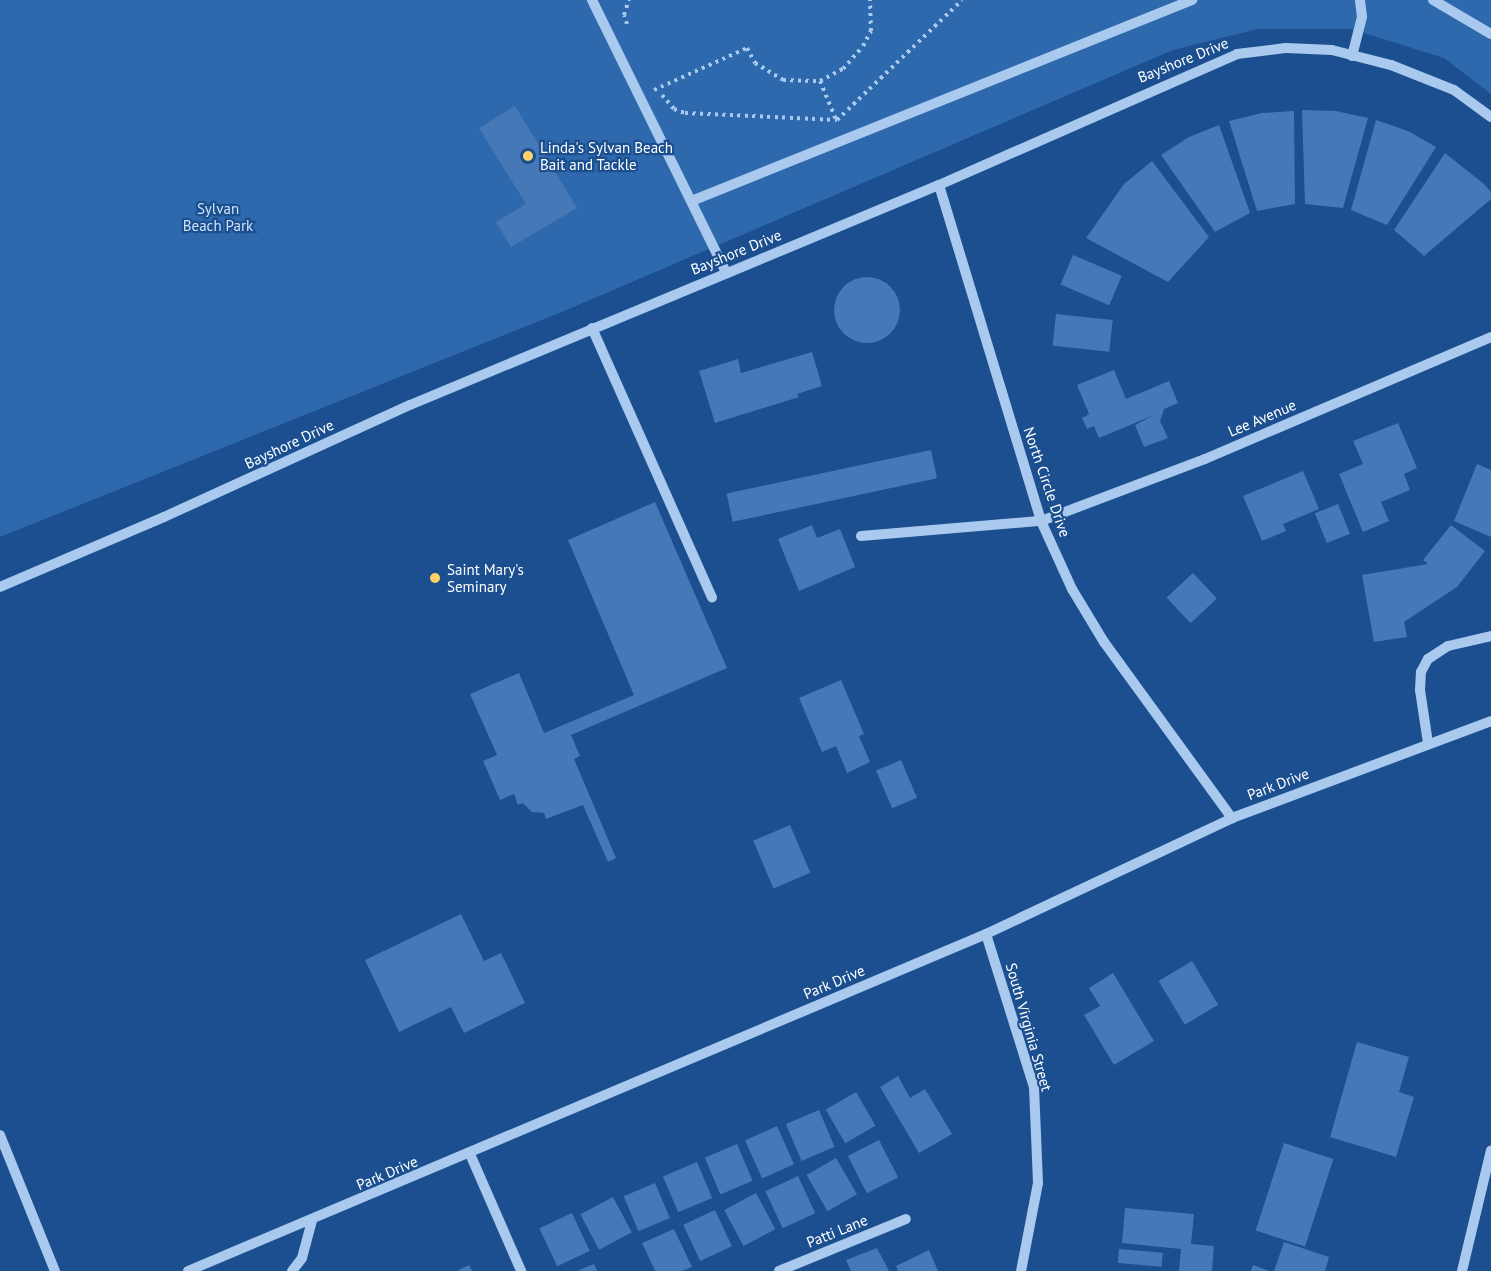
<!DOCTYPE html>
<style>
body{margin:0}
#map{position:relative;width:1491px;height:1271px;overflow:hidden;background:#1b4f8f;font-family:"PT Sans",sans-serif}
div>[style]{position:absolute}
.green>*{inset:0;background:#2e69ad}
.building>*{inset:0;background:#4478b7;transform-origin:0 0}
.round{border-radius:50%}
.path>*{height:4px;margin-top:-2px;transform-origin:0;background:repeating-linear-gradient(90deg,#a9c9ee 0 3px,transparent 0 7.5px)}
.minor>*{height:10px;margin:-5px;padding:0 5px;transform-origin:5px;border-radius:5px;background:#a9c9ee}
.dots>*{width:16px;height:16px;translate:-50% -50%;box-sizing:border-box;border:3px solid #1b4f8f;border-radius:50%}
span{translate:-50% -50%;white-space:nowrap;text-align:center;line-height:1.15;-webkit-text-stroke:4.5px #1b4f8f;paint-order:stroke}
.street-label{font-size:15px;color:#fff}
.poi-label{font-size:15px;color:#fff}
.left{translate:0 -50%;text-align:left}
.park-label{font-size:15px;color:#cfe3fa}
</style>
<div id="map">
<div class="green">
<div style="clip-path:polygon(0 0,1491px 0,1491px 94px,1444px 58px,1351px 29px,1258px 29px,1173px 50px,562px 312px,0 537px)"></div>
</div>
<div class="building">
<div style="clip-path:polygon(515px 106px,577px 208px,511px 247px,496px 222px,526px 204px,479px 128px)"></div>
<div style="clip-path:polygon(1302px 110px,1336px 111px,1368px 118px,1343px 208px,1305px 204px)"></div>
<div style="clip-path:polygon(1294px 111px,1295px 204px,1257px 211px,1229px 121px,1262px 113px)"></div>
<div style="clip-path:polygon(1376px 120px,1408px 131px,1436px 147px,1387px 225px,1351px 210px)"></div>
<div style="clip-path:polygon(1219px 125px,1250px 213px,1215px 232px,1161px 155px,1189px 137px)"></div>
<div style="clip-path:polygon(1445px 153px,1484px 184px,1491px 192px,1491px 199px,1424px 256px,1394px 230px)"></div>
<div style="clip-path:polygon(1152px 161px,1209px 237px,1168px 282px,1086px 238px,1124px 184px)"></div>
<div style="left:1073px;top:255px;width:53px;height:32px;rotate:23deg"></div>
<div class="round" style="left:834px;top:277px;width:66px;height:66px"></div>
<div style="left:1056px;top:314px;width:57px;height:32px;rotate:6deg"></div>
<div style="clip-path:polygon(812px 352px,822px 386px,797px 394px,799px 397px,715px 423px,699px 371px,738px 359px,741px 373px)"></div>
<div style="clip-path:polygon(1114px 370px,1126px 399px,1169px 381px,1178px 403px,1164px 409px,1160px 421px,1168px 438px,1144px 447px,1135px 425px,1154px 415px,1099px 438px,1094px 426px,1087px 429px,1082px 418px,1089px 414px,1077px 385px)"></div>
<div style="clip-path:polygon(1398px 423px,1417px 468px,1404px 474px,1410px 490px,1381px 502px,1389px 521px,1363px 532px,1339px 474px,1363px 464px,1353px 441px)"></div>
<div style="left:931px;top:450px;width:29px;height:209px;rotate:78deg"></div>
<div style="clip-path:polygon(1477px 464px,1491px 470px,1491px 537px,1454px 521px)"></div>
<div style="clip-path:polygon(1303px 471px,1319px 509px,1283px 524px,1286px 531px,1262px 541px,1243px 496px)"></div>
<div style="clip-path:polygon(655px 502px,727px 668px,571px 735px,580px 756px,574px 759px,616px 858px,608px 862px,583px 805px,546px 819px,544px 813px,532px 812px,523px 803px,518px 805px,514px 794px,500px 800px,483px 761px,497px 755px,470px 694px,519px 673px,544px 733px,634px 695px,568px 540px)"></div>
<div style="left:1338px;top:504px;width:32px;height:25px;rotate:68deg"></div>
<div style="clip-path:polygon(812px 525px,817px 538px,840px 529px,855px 567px,799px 591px,778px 539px)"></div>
<div style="clip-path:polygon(1451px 525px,1485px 551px,1457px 587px,1404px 622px,1407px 637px,1374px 642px,1362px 575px,1428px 564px,1423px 560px)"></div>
<div style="left:1193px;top:573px;width:35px;height:36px;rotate:47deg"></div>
<div style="clip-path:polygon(841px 680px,864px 734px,859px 736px,870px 762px,847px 773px,836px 746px,822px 752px,799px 698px)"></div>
<div style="left:901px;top:760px;width:41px;height:27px;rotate:67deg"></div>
<div style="left:790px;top:825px;width:52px;height:40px;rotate:67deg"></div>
<div style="clip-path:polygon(461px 914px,484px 961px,501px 953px,525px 1003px,464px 1033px,451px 1007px,399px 1032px,365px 960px)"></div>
<div style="left:1192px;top:961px;width:51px;height:39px;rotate:59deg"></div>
<div style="clip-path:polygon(1113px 973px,1154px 1041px,1114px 1065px,1084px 1015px,1100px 1006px,1089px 988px)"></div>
<div style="clip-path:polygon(1357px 1042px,1409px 1057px,1399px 1092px,1414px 1097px,1396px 1157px,1330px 1137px)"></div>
<div style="clip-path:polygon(898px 1076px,910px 1098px,925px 1089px,952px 1134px,919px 1153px,880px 1087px)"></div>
<div style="left:856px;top:1092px;width:39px;height:35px;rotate:60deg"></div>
<div style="left:819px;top:1110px;width:40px;height:36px;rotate:67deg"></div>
<div style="left:777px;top:1126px;width:42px;height:35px;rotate:66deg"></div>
<div style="left:879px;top:1140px;width:42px;height:35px;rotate:63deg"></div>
<div style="left:1284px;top:1143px;width:52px;height:92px;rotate:18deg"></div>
<div style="left:737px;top:1144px;width:40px;height:35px;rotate:67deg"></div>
<div style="left:836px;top:1158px;width:42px;height:34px;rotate:60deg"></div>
<div style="left:697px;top:1162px;width:39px;height:37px;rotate:67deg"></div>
<div style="left:798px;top:1176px;width:41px;height:36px;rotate:65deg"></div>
<div style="left:655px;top:1183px;width:38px;height:34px;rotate:67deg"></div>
<div style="left:756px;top:1193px;width:41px;height:36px;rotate:62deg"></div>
<div style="left:613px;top:1197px;width:40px;height:37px;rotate:62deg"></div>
<div style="clip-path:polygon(1125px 1208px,1194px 1214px,1191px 1244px,1214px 1246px,1212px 1271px,1179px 1271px,1181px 1249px,1122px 1243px)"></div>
<div style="left:715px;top:1210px;width:40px;height:35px;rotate:65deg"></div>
<div style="left:572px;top:1213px;width:42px;height:36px;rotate:65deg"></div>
<div style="clip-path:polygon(674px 1229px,692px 1267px,682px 1271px,655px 1271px,642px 1243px)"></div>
<div style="clip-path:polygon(1284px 1242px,1329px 1257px,1325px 1271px,1274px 1271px)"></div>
<div style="clip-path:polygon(877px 1248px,889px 1271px,851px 1271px,846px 1260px)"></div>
<div style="left:1119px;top:1249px;width:44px;height:14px;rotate:5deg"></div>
<div style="clip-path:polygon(929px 1250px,938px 1271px,898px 1271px,896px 1266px)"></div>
<div style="clip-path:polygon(594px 1264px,597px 1271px,577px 1271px)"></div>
<div style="clip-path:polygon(469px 1265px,472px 1271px,457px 1271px)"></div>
<div style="clip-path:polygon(1253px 1265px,1269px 1271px,1251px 1271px)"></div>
</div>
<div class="path">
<div style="left:627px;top:24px;width:9px;rotate:-108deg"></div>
<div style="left:624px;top:15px;width:16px;rotate:-72deg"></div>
<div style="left:820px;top:81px;width:44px;rotate:67.5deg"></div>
<div style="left:654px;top:90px;width:102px;rotate:-24.3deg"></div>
<div style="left:747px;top:48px;width:17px;rotate:62deg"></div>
<div style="left:755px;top:63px;width:33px;rotate:31deg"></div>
<div style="left:783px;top:80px;width:37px;rotate:2deg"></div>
<div style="left:820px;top:81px;width:26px;rotate:-28deg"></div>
<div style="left:843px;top:69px;width:30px;rotate:-49deg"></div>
<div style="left:863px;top:46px;width:17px;rotate:-62deg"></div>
<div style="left:871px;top:31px;width:31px;rotate:-92deg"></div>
<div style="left:662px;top:95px;width:18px;rotate:49deg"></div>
<div style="left:674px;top:109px;width:12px;rotate:20deg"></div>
<div style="left:685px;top:113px;width:152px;rotate:2.6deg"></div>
<div style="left:837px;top:120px;width:173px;rotate:-43.8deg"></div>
</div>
<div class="minor">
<div style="left:592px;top:0;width:303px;rotate:63.8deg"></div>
<div style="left:1433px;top:0;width:67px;rotate:30.4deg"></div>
<div style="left:1352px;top:56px;width:40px;rotate:-75.6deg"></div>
<div style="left:1362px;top:17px;width:17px;rotate:-97deg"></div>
<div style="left:939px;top:185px;width:351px;rotate:73.1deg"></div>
<div style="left:1041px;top:521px;width:75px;rotate:65.5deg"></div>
<div style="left:1072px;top:589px;width:62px;rotate:58.9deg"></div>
<div style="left:1104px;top:642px;width:218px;rotate:54deg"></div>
<div style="left:694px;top:200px;width:537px;rotate:-21.88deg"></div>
<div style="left:592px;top:328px;width:295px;rotate:66deg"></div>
<div style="left:861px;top:536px;width:181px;rotate:-4.8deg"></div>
<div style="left:1041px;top:521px;width:175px;rotate:-20.7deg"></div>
<div style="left:1205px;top:459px;width:311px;rotate:-23.1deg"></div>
<div style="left:0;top:587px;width:178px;rotate:-23.1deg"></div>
<div style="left:164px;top:517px;width:270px;rotate:-24.5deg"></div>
<div style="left:410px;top:405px;width:573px;rotate:-22.58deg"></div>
<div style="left:939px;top:185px;width:326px;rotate:-23.7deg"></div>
<div style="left:1237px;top:54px;width:49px;rotate:-7deg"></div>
<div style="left:1286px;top:48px;width:46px;rotate:2.5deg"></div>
<div style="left:1332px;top:50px;width:61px;rotate:14.3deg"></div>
<div style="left:1391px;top:65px;width:68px;rotate:21.6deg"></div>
<div style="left:1454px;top:90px;width:46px;rotate:36.1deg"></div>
<div style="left:1428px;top:743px;width:54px;rotate:-98.6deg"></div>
<div style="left:1420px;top:690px;width:18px;rotate:-87deg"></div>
<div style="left:1421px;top:672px;width:15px;rotate:-62deg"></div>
<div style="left:1428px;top:659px;width:24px;rotate:-33deg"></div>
<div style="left:1448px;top:646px;width:44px;rotate:-13.1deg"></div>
<div style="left:986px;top:934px;width:160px;rotate:72.6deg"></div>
<div style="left:1034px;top:1087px;width:96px;rotate:87.6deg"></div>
<div style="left:1038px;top:1183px;width:90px;rotate:100.9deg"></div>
<div style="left:0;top:1135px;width:147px;rotate:68deg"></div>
<div style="left:470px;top:1154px;width:128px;rotate:66.4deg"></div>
<div style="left:188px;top:1271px;width:866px;rotate:-22.89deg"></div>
<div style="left:986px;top:934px;width:272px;rotate:-25.2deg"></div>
<div style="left:1232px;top:818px;width:277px;rotate:-20.5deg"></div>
<div style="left:292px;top:1271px;width:16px;rotate:-52deg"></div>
<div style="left:302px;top:1258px;width:39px;rotate:-75deg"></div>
<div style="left:779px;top:1271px;width:137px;rotate:-22.3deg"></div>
<div style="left:1462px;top:1271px;width:124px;rotate:-76.5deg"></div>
</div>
<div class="dots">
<div style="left:528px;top:156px;background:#ffd166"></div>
<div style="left:435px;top:578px;background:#ffd166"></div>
</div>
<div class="street-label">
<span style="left:1183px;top:60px;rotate:-22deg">Bayshore Drive</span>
<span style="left:736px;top:252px;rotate:-22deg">Bayshore Drive</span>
<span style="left:1262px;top:418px;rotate:-23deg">Lee Avenue</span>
<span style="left:289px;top:444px;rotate:-25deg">Bayshore Drive</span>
<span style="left:1047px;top:482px;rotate:71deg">North Circle Drive</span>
<span style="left:1278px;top:784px;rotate:-21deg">Park Drive</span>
<span style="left:834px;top:982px;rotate:-23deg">Park Drive</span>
<span style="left:1029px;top:1027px;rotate:74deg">South Virginia Street</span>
<span style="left:387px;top:1173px;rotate:-23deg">Park Drive</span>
<span style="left:837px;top:1231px;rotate:-22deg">Patti Lane</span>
</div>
<div class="poi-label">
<span class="left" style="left:540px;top:156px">Linda's Sylvan Beach<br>Bait and Tackle</span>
<span class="left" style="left:447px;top:578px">Saint Mary's<br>Seminary</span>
</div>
<div class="park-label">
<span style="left:218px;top:217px">Sylvan<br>Beach Park</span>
</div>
</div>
